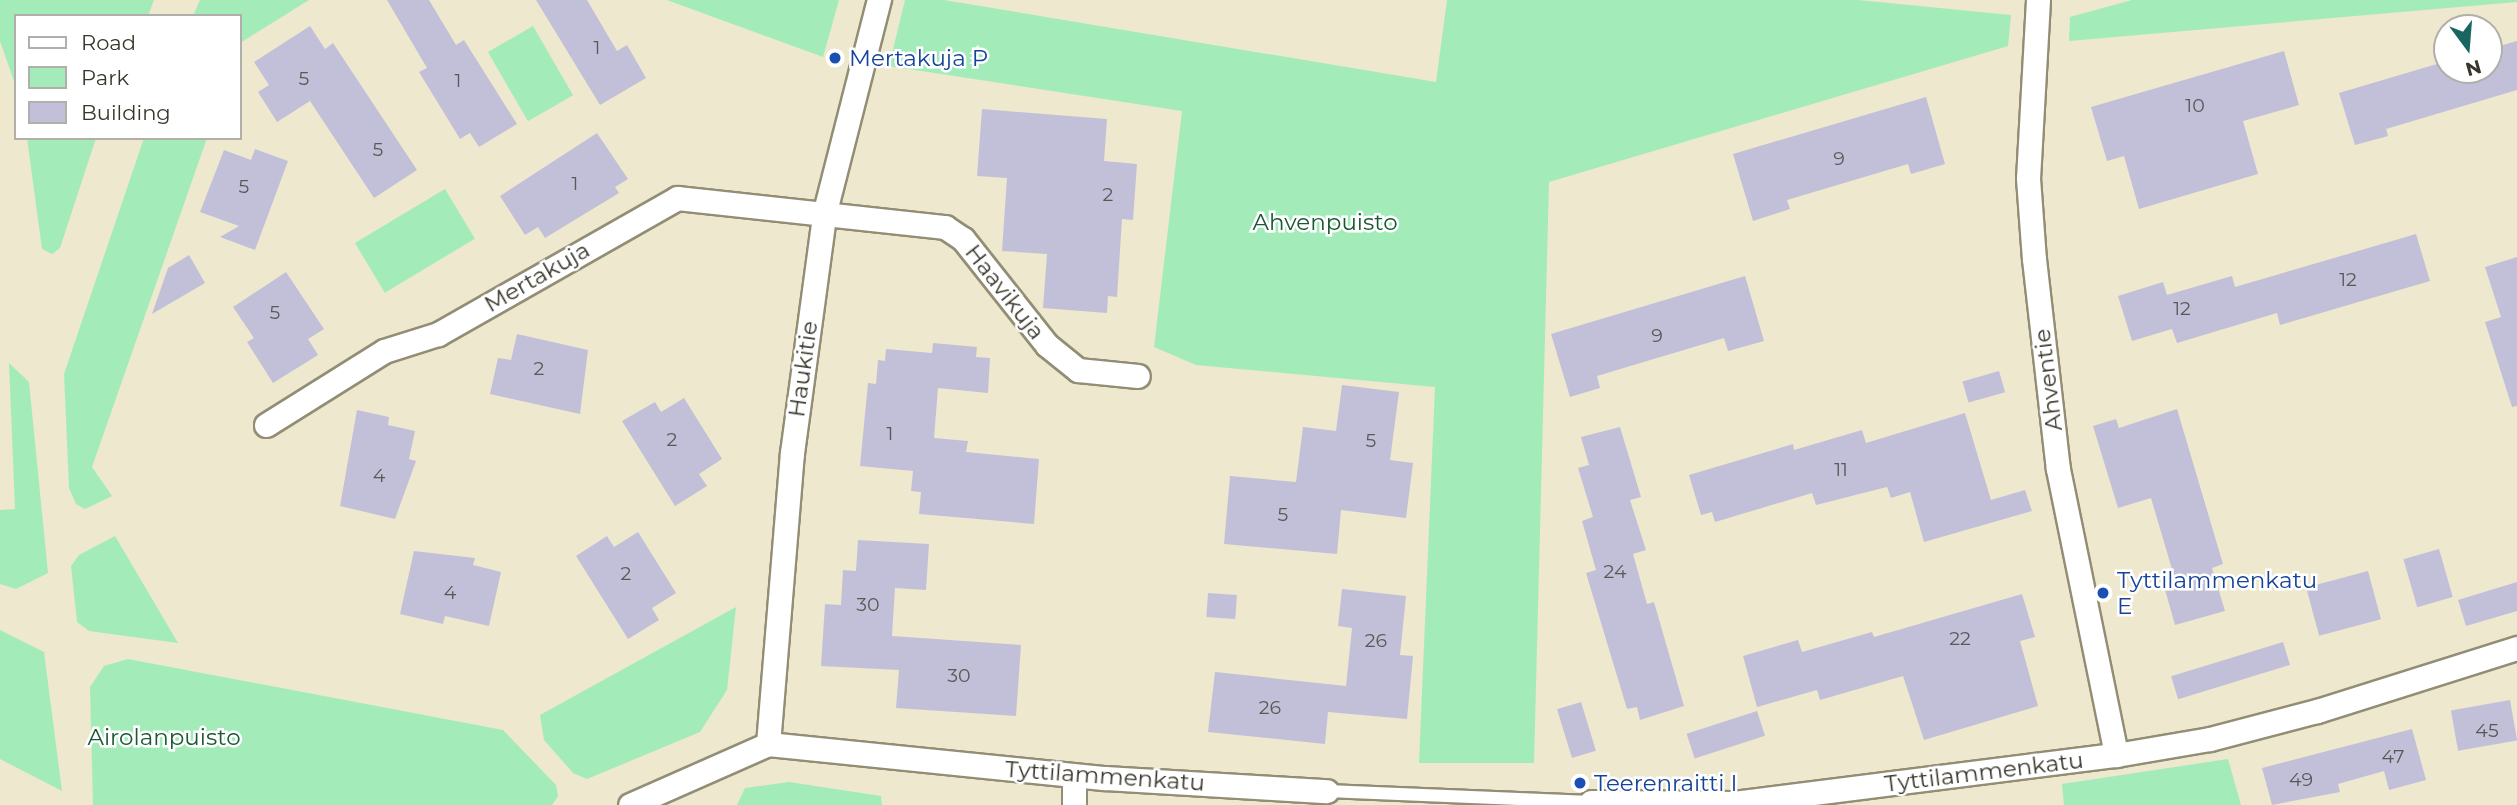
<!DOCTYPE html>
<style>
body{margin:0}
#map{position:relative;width:2517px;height:805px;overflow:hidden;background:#ede8ce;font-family:Montserrat,sans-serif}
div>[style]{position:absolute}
.green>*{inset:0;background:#a3ecb9;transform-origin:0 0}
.building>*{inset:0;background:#c2c0d9;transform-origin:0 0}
.roads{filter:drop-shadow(2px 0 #928d75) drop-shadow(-2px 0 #928d75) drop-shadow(0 2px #928d75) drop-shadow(0 -2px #928d75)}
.lane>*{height:12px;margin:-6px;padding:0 6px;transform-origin:6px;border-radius:6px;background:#fff}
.street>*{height:23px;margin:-11.5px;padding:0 11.5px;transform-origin:11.5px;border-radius:11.5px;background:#fff}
.dots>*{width:19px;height:19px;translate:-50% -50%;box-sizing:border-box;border:4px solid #fff;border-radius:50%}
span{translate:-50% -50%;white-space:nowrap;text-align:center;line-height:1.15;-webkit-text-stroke:5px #fff;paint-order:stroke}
.number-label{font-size:19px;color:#5b5957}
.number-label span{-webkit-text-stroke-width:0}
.transit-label{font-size:23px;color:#164399}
.left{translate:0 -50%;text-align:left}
.park-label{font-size:23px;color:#1c5833}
.street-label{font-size:23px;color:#39372c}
.legend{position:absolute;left:14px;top:14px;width:228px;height:126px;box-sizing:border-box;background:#fff;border:2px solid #b0afab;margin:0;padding:9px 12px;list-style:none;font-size:21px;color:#39372c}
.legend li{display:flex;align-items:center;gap:14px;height:35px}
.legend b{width:35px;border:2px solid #b0afab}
.north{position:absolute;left:2433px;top:14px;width:70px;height:70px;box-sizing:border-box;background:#fff;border:2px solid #b0afab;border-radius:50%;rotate:164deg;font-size:19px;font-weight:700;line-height:28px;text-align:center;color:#39372c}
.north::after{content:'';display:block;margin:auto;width:24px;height:32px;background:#196661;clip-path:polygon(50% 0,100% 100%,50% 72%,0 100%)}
</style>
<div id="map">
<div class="green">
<div style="clip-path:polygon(0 0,154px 0,148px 16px,16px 16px,16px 87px,0 41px)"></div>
<div style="clip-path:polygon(200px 0,309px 0,240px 43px,240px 16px,193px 16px)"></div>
<div style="clip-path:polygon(667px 0,839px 0,823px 57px)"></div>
<div style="clip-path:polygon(905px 0,944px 0,1436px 82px,1447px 0,1858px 0,2011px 15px,2008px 46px,1549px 182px,1534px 763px,1419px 763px,1435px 387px,1196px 365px,1154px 347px,1182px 111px,889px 66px)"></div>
<div style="clip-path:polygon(2132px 0,2517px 0,2517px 2px,2069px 41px,2070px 17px)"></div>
<div style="left:533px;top:26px;width:80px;height:52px;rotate:60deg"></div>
<div style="clip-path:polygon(27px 138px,96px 138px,60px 248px,52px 254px,42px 249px)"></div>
<div style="clip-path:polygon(144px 138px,207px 138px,92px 467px,112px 496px,85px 509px,76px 504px,69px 488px,64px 374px)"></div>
<div style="left:445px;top:189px;width:58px;height:105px;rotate:59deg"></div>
<div style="clip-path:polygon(9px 363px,29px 382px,48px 573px,16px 589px,0 584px,0 510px,15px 509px)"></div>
<div style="clip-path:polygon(115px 536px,178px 643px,89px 631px,77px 622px,71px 566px,79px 555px)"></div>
<div style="clip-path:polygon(736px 607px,727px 690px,700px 732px,587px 779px,573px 773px,544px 740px,540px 715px)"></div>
<div style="clip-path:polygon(0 630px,44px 652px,62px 791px,0 759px)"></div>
<div style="clip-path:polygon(128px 659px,503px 730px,556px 785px,558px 796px,552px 805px,93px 805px,90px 687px,104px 666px)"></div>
<div style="clip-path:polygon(2228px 759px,2241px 805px,2064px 805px,2062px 784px)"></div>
<div style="clip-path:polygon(789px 782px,881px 796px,882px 805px,737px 805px,745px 788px)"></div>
</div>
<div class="building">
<div style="clip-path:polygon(387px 0,429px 0,456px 45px,464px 40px,517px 124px,479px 147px,470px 133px,460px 139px,419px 72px,427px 68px)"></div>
<div style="clip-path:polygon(536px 0,587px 0,617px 51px,627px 45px,646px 78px,600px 105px)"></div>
<div style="clip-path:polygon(310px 26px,325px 49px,333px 43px,417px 170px,374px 198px,310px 101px,277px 122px,258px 92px,269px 85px,254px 62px)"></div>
<div style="clip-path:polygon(2517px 41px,2517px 90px,2386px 129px,2388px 136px,2355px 145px,2339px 93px,2447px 61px,2447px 70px,2489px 70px,2489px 49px)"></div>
<div style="clip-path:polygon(2284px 51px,2299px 105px,2243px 121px,2258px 174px,2139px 209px,2124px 156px,2107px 161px,2091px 107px)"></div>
<div style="clip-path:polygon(1926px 97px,1945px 164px,1911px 174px,1908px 164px,1787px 200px,1790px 209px,1753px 221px,1733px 154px)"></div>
<div style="clip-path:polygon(982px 109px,1107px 119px,1104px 161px,1137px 164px,1133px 220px,1122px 219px,1117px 297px,1108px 296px,1107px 313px,1043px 308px,1047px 254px,1002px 251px,1007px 178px,977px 176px)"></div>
<div style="clip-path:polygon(597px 133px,628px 179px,615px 187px,619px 193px,545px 238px,538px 227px,525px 235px,500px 196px)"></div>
<div style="clip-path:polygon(255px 149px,288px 161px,255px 250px,220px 237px,239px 226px,200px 212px,224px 150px,251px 160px)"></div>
<div style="clip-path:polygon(2416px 234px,2430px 281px,2280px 325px,2277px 313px,2177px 343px,2172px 329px,2132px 341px,2118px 296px,2163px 282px,2167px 295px,2232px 276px,2235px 287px)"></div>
<div style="clip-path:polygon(189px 255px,205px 283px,152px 314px,168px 268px)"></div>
<div style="clip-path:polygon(2517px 257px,2517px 406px,2512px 407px,2485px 322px,2501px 317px,2485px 267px)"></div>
<div style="clip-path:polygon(286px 272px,324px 329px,308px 339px,318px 355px,273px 383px,247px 342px,254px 338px,233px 307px)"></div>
<div style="clip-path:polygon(1745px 276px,1764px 341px,1728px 351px,1724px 338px,1597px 376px,1600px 388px,1570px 397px,1551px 334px)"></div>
<div style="clip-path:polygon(517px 334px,588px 350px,580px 414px,490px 394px,498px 358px,511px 360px)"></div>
<div style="clip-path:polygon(933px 343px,977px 347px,976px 357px,990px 358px,988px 393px,938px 388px,934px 438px,968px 441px,966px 452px,1039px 459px,1034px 524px,919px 514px,921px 492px,911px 491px,913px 471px,860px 466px,868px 383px,876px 384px,878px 360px,885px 361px,886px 349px,932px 353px)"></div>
<div style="left:1999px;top:371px;width:22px;height:38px;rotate:74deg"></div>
<div style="clip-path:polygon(1342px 385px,1399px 392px,1390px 460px,1413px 463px,1406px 518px,1341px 510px,1337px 554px,1224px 544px,1230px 476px,1296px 482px,1303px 427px,1336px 431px)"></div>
<div style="clip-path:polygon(684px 398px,722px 459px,699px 474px,707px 486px,675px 506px,622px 421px,655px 402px,661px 412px)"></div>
<div style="clip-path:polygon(2177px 409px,2223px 564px,2212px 568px,2225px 611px,2175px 625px,2162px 579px,2174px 576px,2151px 498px,2118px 508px,2093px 426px,2116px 419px,2119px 428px)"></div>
<div style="clip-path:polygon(357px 410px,389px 417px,388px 425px,415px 431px,409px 459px,416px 461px,395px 519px,340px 506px)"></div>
<div style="clip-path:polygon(1965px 413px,1991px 500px,2025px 490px,2032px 511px,1924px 542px,1910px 492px,1891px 498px,1887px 487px,1816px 505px,1812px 493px,1715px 522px,1712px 512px,1701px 515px,1689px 475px,1793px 444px,1794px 450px,1862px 430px,1866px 443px)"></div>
<div style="clip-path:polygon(1620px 427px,1641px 497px,1630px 500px,1646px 550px,1633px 554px,1647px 604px,1654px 602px,1684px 706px,1640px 720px,1637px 707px,1627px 709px,1586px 573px,1596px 570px,1582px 521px,1593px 517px,1578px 468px,1589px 465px,1581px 437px)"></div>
<div style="clip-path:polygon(638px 532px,676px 593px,652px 608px,659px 620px,628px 639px,576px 556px,607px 536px,614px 547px)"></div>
<div style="clip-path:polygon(858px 540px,929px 544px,926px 590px,895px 588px,892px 636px,1021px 645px,1016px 716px,896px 708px,899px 670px,821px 666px,825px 604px,841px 605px,843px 570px,856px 571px)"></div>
<div style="left:2439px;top:549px;width:50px;height:37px;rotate:74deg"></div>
<div style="clip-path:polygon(414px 551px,475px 558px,473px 565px,501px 572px,489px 626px,445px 616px,443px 624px,400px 614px)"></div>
<div style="left:2368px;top:571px;width:50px;height:64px;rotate:75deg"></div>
<div style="clip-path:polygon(2517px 582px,2517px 611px,2466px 626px,2458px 600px)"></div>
<div style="clip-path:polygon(1342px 589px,1406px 596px,1400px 655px,1413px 656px,1407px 719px,1328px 712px,1325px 744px,1208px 732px,1215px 672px,1346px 686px,1352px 628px,1338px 626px)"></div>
<div style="left:1208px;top:593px;width:29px;height:24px;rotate:4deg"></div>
<div style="clip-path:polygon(2022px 594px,2035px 637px,2020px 641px,2038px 706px,1924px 740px,1903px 676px,1820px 700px,1817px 690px,1757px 707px,1743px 656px,1798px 640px,1802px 652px,1872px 632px,1874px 637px)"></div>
<div style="left:2283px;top:642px;width:24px;height:117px;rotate:73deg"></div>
<div style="left:2510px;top:700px;width:41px;height:60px;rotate:80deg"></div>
<div style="left:1581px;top:702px;width:51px;height:25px;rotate:73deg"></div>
<div style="left:1757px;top:711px;width:26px;height:74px;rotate:72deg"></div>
<div style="clip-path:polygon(2412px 729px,2426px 780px,2389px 790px,2384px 771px,2338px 784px,2340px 792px,2272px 805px,2262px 768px)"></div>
</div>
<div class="roads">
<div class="lane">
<div style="left:1327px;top:791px;width:264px;rotate:2.4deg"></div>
</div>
<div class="street">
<div style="left:2038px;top:0;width:178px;rotate:93.2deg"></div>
<div style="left:2028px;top:178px;width:81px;rotate:85.8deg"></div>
<div style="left:2034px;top:259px;width:211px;rotate:83.5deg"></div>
<div style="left:2058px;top:469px;width:292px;rotate:78.5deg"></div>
<div style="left:266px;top:425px;width:139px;rotate:-32.1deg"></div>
<div style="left:384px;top:351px;width:57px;rotate:-17.5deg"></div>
<div style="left:438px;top:334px;width:275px;rotate:-29.6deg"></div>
<div style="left:677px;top:198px;width:270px;rotate:6.2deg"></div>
<div style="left:945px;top:227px;width:22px;rotate:34deg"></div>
<div style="left:963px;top:239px;width:135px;rotate:51.6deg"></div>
<div style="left:1047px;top:345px;width:40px;rotate:39deg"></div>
<div style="left:1078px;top:370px;width:60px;rotate:5.7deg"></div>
<div style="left:768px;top:744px;width:292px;rotate:-85.3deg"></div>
<div style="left:792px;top:453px;width:240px;rotate:-82.3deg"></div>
<div style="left:824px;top:215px;width:222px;rotate:-75.7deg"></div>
<div style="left:1591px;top:802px;width:143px;rotate:0.4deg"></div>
<div style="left:1734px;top:803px;width:385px;rotate:-7.2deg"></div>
<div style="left:2116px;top:755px;width:95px;rotate:-9.7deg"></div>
<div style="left:2210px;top:739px;width:111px;rotate:-14.7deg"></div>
<div style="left:2317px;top:711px;width:210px;rotate:-17.5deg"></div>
<div style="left:630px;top:805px;width:151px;rotate:-23.8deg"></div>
<div style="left:768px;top:744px;width:339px;rotate:5.8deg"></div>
<div style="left:1105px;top:778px;width:222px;rotate:3.4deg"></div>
<div style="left:1074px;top:805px;width:29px;rotate:-90deg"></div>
</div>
</div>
<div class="dots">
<div style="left:835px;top:58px;background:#1a4fb4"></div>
<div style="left:2103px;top:593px;background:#1a4fb4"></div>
<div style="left:1580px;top:783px;background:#1a4fb4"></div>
</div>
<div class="number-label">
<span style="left:597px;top:48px">1</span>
<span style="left:304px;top:79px">5</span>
<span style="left:458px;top:81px">1</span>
<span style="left:2195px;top:106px">10</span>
<span style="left:378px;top:150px">5</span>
<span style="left:1839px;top:159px">9</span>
<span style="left:575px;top:184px">1</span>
<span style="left:244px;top:187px">5</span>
<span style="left:1108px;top:195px">2</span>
<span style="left:2348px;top:280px">12</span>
<span style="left:2182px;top:309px">12</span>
<span style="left:275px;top:313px">5</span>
<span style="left:1657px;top:336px">9</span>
<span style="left:539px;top:369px">2</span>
<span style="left:890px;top:434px">1</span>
<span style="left:672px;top:440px">2</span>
<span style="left:1371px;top:441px">5</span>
<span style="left:1841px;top:470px">11</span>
<span style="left:379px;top:476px">4</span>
<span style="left:1283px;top:515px">5</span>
<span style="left:1615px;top:572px">24</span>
<span style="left:626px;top:574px">2</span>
<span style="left:450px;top:593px">4</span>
<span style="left:868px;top:605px">30</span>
<span style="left:1960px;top:639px">22</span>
<span style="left:1376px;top:641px">26</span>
<span style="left:959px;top:676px">30</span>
<span style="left:1270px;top:708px">26</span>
<span style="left:2487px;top:731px">45</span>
<span style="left:2393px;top:757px">47</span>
<span style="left:2301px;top:780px">49</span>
</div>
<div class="transit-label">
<span class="left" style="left:849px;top:58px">Mertakuja P</span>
<span class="left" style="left:2117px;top:593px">Tyttilammenkatu<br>E</span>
<span class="left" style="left:1594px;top:783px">Teerenraitti I</span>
</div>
<div class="park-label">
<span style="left:1325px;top:222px">Ahvenpuisto</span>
<span style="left:164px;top:737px">Airolanpuisto</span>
</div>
<div class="street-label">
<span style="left:537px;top:277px;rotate:-30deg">Mertakuja</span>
<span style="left:1005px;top:292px;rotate:52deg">Haavikuja</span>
<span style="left:803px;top:369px;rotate:-82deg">Haukitie</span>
<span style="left:2048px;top:380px;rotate:-97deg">Ahventie</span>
<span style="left:1984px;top:772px;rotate:-7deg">Tyttilammenkatu</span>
<span style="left:1105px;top:776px;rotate:4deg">Tyttilammenkatu</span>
</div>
<ul class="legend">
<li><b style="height:9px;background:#fff"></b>Road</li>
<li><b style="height:19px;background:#a3ecb9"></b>Park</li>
<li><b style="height:19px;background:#c2c0d9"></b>Building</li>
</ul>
<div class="north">N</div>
</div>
